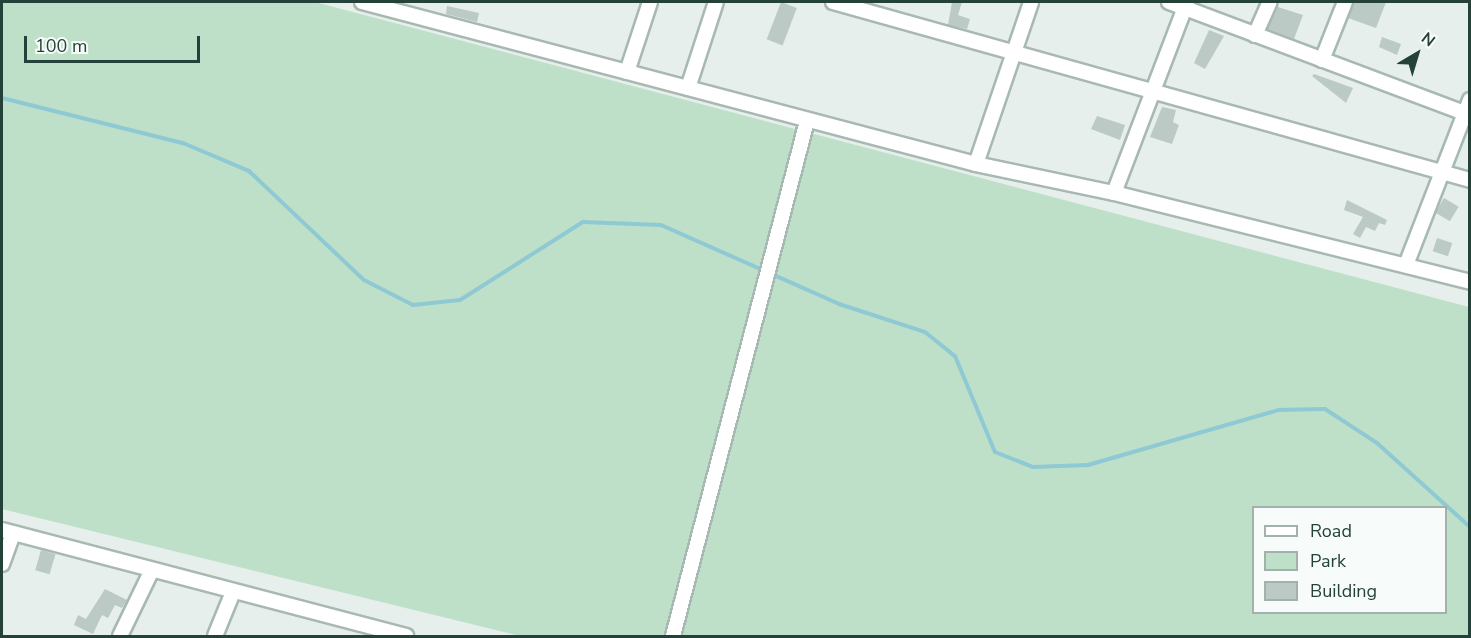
<!DOCTYPE html>
<style>
body{margin:0}
#map{position:relative;width:1471px;height:638px;overflow:hidden;background:#e6efeb;font-family:"Nunito Sans",sans-serif}
div>[style]{position:absolute}
.green>*{inset:0;background:#bfe0c8}
.stream>*{height:4px;margin:-2px;padding:0 2px;transform-origin:2px;border-radius:2px;background:#8ec9d4}
.building>*{inset:0;background:#bbcac4;transform-origin:0 0}
.roads{filter:drop-shadow(2px 0 #a8b8b2) drop-shadow(-2px 0 #a8b8b2) drop-shadow(0 2px #a8b8b2) drop-shadow(0 -2px #a8b8b2)}
.street>*{height:14px;margin:-7px;padding:0 7px;transform-origin:7px;border-radius:7px;background:#fff}
span{translate:-50% -50%;white-space:nowrap;text-align:center;line-height:1.15;-webkit-text-stroke:4.5px #f7fbf9;paint-order:stroke}
.frame{position:absolute;inset:0;border:3px solid #24423a;pointer-events:none}
.legend{position:absolute;left:1252px;top:506px;width:195px;height:108px;box-sizing:border-box;background:#f7fbf9;border:2px solid #a3b1ad;margin:0;padding:8px 10px;list-style:none;font-size:18px;color:#24423a}
.legend li{display:flex;align-items:center;gap:12px;height:30px}
.legend b{width:30px;border:2px solid #a3b1ad}
.north{position:absolute;left:1387px;top:24px;width:60px;height:60px;-webkit-text-stroke:4px #f7fbf9;paint-order:stroke;rotate:38deg;font-size:16px;font-weight:700;line-height:24px;text-align:center;color:#24423a}
.north::after{content:'';display:block;margin:auto;width:21px;height:27px;background:#24423a;clip-path:polygon(50% 0,100% 100%,50% 72%,0 100%)}
.scale{position:absolute;left:24px;top:36px;width:176px;height:27px;box-sizing:border-box;border:3px solid #24423a;border-top:0;padding-left:8px;font-size:18px;line-height:21px;white-space:nowrap;color:#24423a;-webkit-text-stroke:4px #f7fbf9;paint-order:stroke}
</style>
<div id="map">
<div class="green">
<div style="clip-path:polygon(evenodd,2px 2px,315px 2px,1469px 307px,1469px 636px,520px 636px,2px 509px,2px 2px,1254px 508px,1446px 508px,1446px 612px,1254px 612px,1254px 508px)"></div>
</div>
<div class="stream">
<div style="left:2px;top:98px;width:187px;rotate:14deg"></div>
<div style="left:183px;top:143px;width:72px;rotate:23deg"></div>
<div style="left:249px;top:171px;width:158px;rotate:43.5deg"></div>
<div style="left:364px;top:280px;width:55px;rotate:27deg"></div>
<div style="left:413px;top:305px;width:47px;rotate:-6.1deg"></div>
<div style="left:460px;top:300px;width:146px;rotate:-32.4deg"></div>
<div style="left:583px;top:222px;width:78px;rotate:2.2deg"></div>
<div style="left:661px;top:225px;width:195px;rotate:23.9deg"></div>
<div style="left:839px;top:304px;width:90px;rotate:18deg"></div>
<div style="left:925px;top:332px;width:38px;rotate:39deg"></div>
<div style="left:955px;top:356px;width:104px;rotate:67.4deg"></div>
<div style="left:995px;top:452px;width:41px;rotate:21.5deg"></div>
<div style="left:1033px;top:467px;width:55px;rotate:-2.1deg"></div>
<div style="left:1088px;top:465px;width:198px;rotate:-16.1deg"></div>
<div style="left:1278px;top:410px;width:47px;rotate:-1.2deg"></div>
<div style="left:1325px;top:409px;width:62px;rotate:33.2deg"></div>
<div style="left:1377px;top:443px;width:125px;rotate:42.1deg"></div>
</div>
<div class="building">
<div style="left:781px;top:2px;width:17px;height:40px;rotate:21deg"></div>
<div style="clip-path:polygon(952px 2px,962px 2px,958px 15px,970px 19px,967px 29px,948px 25px)"></div>
<div style="clip-path:polygon(1354px 2px,1386px 2px,1376px 28px,1348px 18px)"></div>
<div style="clip-path:polygon(447px 6px,479px 13px,477px 22px,446px 14px)"></div>
<div style="clip-path:polygon(1278px 7px,1303px 15px,1294px 39px,1267px 29px)"></div>
<div style="clip-path:polygon(1209px 30px,1224px 36px,1205px 69px,1194px 63px)"></div>
<div style="clip-path:polygon(1382px 37px,1401px 44px,1397px 55px,1379px 47px)"></div>
<div style="clip-path:polygon(1314px 74px,1353px 88px,1346px 103px,1312px 76px)"></div>
<div style="clip-path:polygon(1162px 107px,1176px 110px,1173px 122px,1179px 125px,1172px 144px,1150px 137px)"></div>
<div style="clip-path:polygon(1097px 116px,1125px 125px,1120px 140px,1091px 129px)"></div>
<div style="left:1444px;top:198px;width:17px;height:17px;rotate:31deg"></div>
<div style="clip-path:polygon(1347px 200px,1387px 220px,1385px 225px,1379px 223px,1375px 231px,1366px 227px,1360px 238px,1353px 234px,1363px 217px,1344px 210px)"></div>
<div style="left:1437px;top:238px;width:16px;height:14px;rotate:18deg"></div>
<div style="left:41px;top:550px;width:15px;height:21px;rotate:16deg"></div>
<div style="clip-path:polygon(105px 589px,127px 600px,122px 608px,115px 605px,108px 618px,102px 615px,93px 634px,74px 625px,78px 615px,86px 619px)"></div>
</div>
<div class="roads">
<div class="street">
<div style="left:362px;top:2px;width:635px;rotate:14.78deg"></div>
<div style="left:976px;top:164px;width:141px;rotate:11.9deg"></div>
<div style="left:1114px;top:193px;width:367px;rotate:14deg"></div>
<div style="left:833px;top:2px;width:661px;rotate:15.61deg"></div>
<div style="left:1169px;top:2px;width:322px;rotate:20.6deg"></div>
<div style="left:1255px;top:35px;width:36px;rotate:-66deg"></div>
<div style="left:1322px;top:60px;width:62px;rotate:-68.4deg"></div>
<div style="left:627px;top:72px;width:74px;rotate:-71.8deg"></div>
<div style="left:688px;top:88px;width:90px;rotate:-72deg"></div>
<div style="left:976px;top:164px;width:171px;rotate:-71.2deg"></div>
<div style="left:1114px;top:193px;width:204px;rotate:-69.1deg"></div>
<div style="left:1406px;top:265px;width:177px;rotate:-68.8deg"></div>
<div style="left:2px;top:530px;width:418px;rotate:14.7deg"></div>
<div style="left:2px;top:564px;width:32px;rotate:-70deg"></div>
<div style="left:120px;top:636px;width:71px;rotate:-64.2deg"></div>
<div style="left:215px;top:636px;width:48px;rotate:-67.8deg"></div>
<div style="left:673px;top:636px;width:532px;rotate:-75.42deg"></div>
</div>
</div>
<div class="frame"></div>
<ul class="legend">
<li><b style="height:8px;background:#fff"></b>Road</li>
<li><b style="height:16px;background:#bfe0c8"></b>Park</li>
<li><b style="height:16px;background:#bbcac4"></b>Building</li>
</ul>
<div class="north">N</div>
<div class="scale">100 m</div>
</div>
